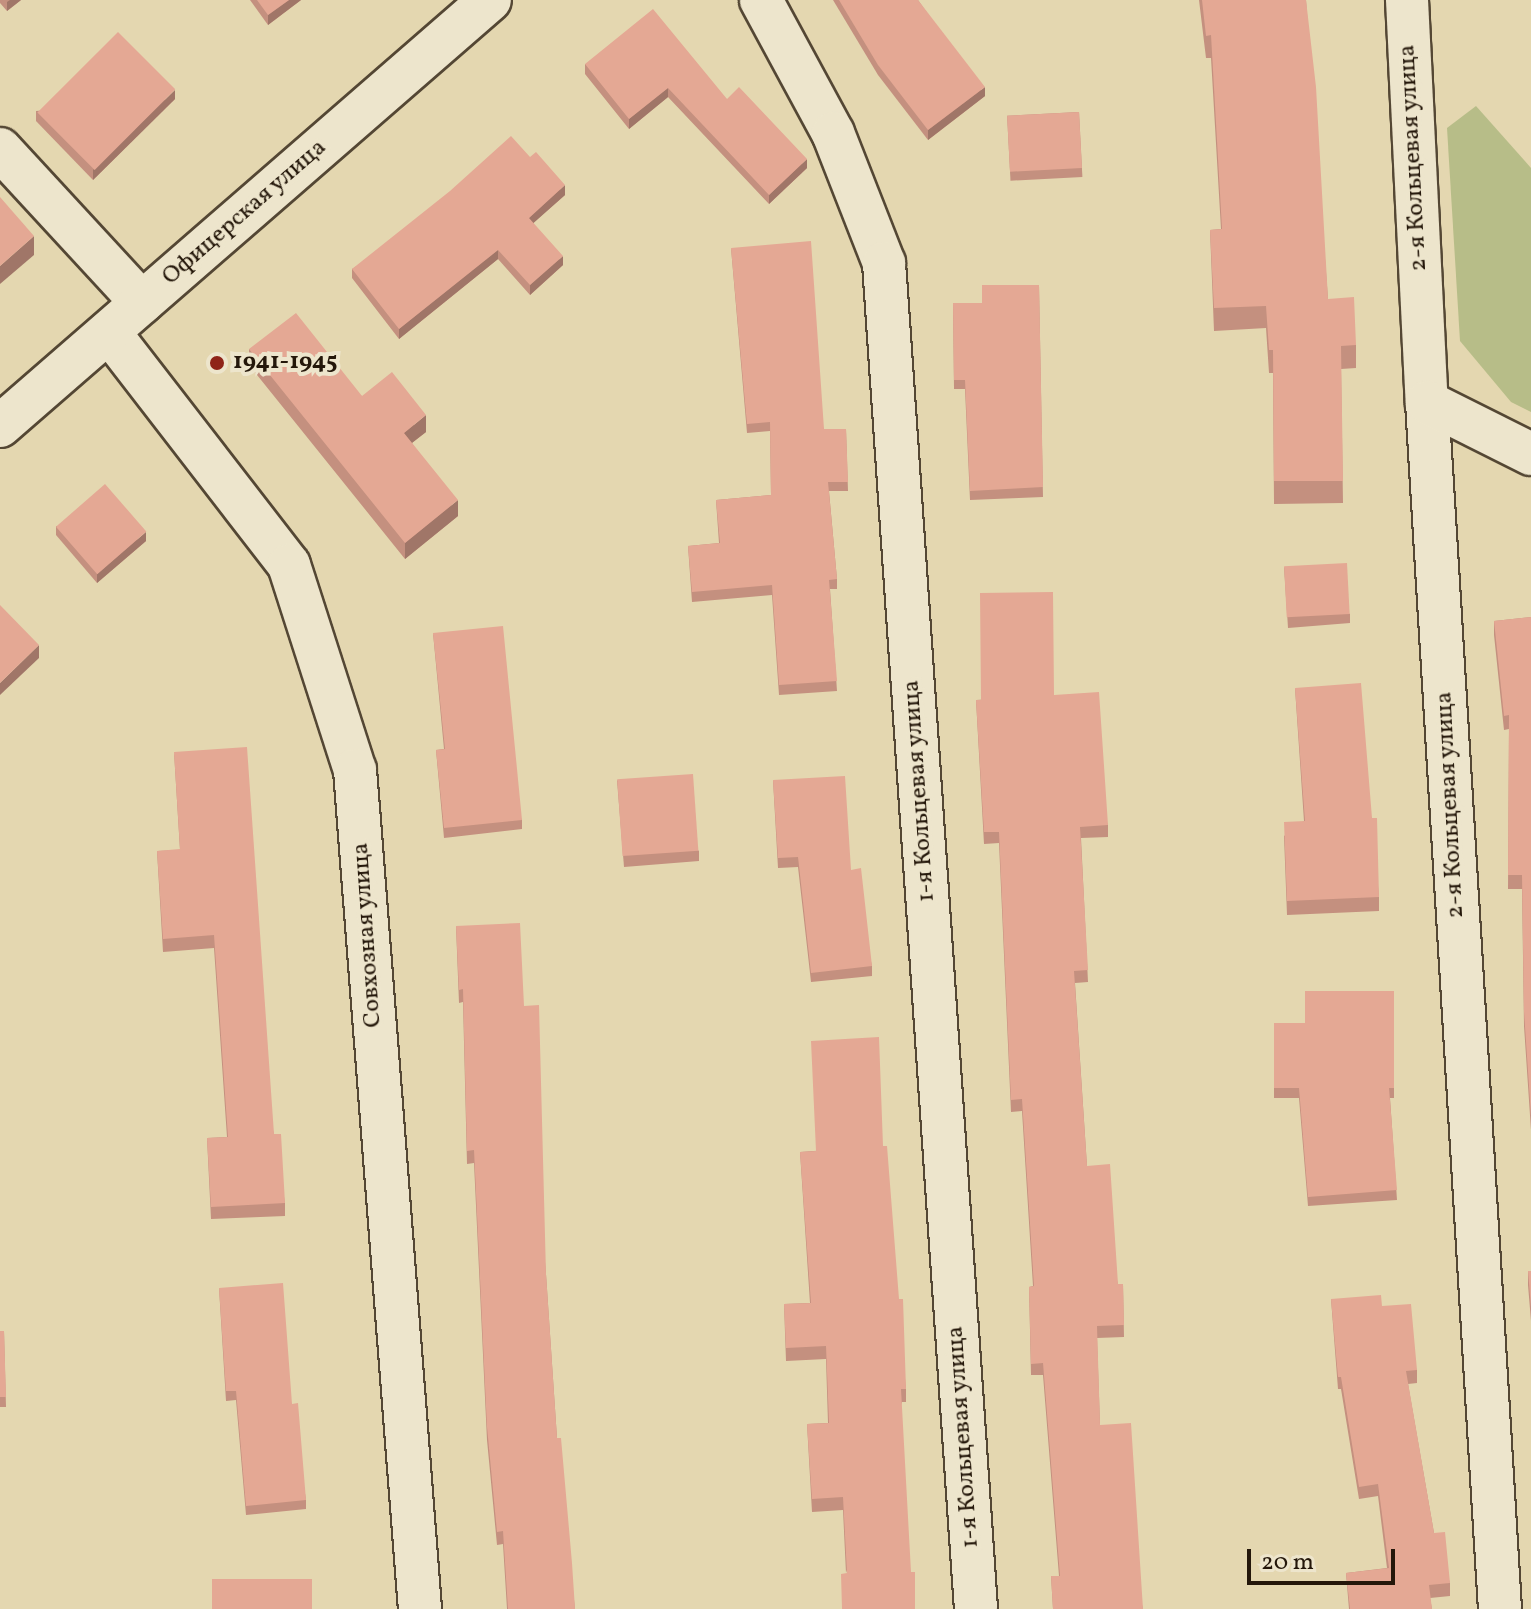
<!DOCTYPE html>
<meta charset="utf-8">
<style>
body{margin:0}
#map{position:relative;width:1531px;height:1609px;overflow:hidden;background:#e4d7b0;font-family:Vollkorn,serif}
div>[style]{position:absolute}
.green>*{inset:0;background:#b7bd88}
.roads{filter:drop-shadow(2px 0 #544734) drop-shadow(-2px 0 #544734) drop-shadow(0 2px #544734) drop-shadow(0 -2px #544734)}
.street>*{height:42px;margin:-21px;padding:0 21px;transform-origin:21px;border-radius:21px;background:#ede5cc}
.wall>*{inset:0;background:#c4907f;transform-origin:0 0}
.shaded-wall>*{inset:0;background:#a07668}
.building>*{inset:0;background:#e4a894;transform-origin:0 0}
.dots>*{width:22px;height:22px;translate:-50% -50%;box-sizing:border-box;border:4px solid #ede5cc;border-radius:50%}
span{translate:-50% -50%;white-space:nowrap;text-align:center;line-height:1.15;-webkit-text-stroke:8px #ede5cc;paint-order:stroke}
.street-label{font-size:24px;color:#24170a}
.poi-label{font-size:24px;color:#24170a;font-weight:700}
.left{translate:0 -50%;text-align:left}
.scale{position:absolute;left:1247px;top:1549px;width:148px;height:36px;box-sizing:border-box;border:4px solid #24170a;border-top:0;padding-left:10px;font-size:24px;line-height:28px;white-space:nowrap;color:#24170a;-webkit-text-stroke:6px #ede5cc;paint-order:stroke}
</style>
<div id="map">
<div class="green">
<div style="clip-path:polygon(1476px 106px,1531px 168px,1531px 412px,1511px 402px,1460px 341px,1447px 128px)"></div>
</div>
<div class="roads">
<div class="street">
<div style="left:761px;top:0;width:151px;rotate:61.6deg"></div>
<div style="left:833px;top:133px;width:140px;rotate:68.6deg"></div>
<div style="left:884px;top:263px;width:1349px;rotate:86.09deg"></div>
<div style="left:1407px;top:0;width:402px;rotate:87.2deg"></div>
<div style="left:1427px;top:402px;width:1209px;rotate:86.54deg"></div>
<div style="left:0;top:149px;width:209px;rotate:47.3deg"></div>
<div style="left:109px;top:332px;width:294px;rotate:52.3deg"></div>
<div style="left:289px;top:565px;width:215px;rotate:72.2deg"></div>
<div style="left:355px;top:770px;width:842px;rotate:85.57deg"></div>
<div style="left:1427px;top:402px;width:116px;rotate:26.6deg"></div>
<div style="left:0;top:426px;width:649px;rotate:-41deg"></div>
</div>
</div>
<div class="wall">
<div style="clip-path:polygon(0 0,21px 0,7px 11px,0 3px)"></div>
<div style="clip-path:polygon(250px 0,301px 0,268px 25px)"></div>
<div style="clip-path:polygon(833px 0,918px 0,985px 96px,928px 140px,878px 75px)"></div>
<div style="clip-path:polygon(1199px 0,1306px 0,1328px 299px,1356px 345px,1356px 368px,1341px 369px,1343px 503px,1274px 504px,1273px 373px,1269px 373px,1266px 328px,1214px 331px,1210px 230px,1221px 229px,1211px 58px,1206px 58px)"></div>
<div style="clip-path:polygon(585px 64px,727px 99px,807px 168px,769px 204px,668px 97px,629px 129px,585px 74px)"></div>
<div style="clip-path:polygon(175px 99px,93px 180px,36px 121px,36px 111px)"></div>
<div style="left:1079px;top:112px;width:65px;height:72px;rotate:87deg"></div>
<div style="clip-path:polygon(530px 157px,565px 195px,533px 223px,563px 265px,530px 295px,498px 259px,399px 339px,352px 278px,352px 269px)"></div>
<div style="clip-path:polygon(731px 248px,824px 429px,846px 429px,848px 491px,829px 491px,837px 579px,837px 589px,830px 589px,837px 691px,779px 695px,772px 595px,692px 602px,688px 546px,719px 543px,716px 500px,771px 495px,770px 431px,747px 433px)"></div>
<div style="clip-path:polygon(1039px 285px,1043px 497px,970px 500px,965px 389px,954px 389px,953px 303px,982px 303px)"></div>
<div style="clip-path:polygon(249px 349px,362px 396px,426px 432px,412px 443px,458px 516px,405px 559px,249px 365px)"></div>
<div style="clip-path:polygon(56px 526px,146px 541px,97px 583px,56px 535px)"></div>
<div style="clip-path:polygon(1284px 567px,1350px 614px,1350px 623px,1288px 628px)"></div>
<div style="clip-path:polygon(1531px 617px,1531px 1130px,1524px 1026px,1522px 889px,1508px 889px,1509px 729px,1504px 730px,1494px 635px,1494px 621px)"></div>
<div style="clip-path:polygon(433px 633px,522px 820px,522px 829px,444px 838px,436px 750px,444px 749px)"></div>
<div style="clip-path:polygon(1295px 688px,1372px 818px,1379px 897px,1379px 911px,1287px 915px,1284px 836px,1304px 821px)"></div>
<div style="clip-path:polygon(1054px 695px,1108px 825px,1108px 837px,1081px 838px,1088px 982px,1075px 983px,1087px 1166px,1118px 1284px,1123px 1284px,1124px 1337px,1097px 1338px,1100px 1425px,1143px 1609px,1053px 1609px,1051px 1576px,1059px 1576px,1043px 1375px,1031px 1375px,1029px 1287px,1033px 1286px,1022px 1111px,1011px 1112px,999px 843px,984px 844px,976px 700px)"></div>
<div style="clip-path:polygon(174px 752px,274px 1134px,285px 1203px,285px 1216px,211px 1219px,207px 1138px,227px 1137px,214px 948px,163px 952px,157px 851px,180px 850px)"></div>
<div style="clip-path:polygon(617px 780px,699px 851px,699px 861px,624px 867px)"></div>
<div style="clip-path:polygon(773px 780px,851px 870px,872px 966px,872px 976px,811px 982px,798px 867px,778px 868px)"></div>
<div style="clip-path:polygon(456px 926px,524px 1006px,546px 1274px,557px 1438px,575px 1609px,507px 1609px,503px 1544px,497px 1545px,487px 1440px,474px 1163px,467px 1164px,463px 1002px,459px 1003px)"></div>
<div style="clip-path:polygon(1394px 991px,1394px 1098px,1390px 1098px,1397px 1200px,1308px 1206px,1299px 1098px,1274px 1098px,1274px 1023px,1305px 1023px)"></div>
<div style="clip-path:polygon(883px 1146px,906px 1389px,906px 1402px,902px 1402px,846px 1573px,843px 1510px,812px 1512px,807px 1424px,828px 1423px,826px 1359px,786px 1361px,784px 1304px,810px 1303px,800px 1152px)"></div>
<div style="clip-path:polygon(1528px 1271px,1531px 1271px,1531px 1321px,1528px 1285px)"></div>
<div style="clip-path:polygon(219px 1288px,292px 1404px,306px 1500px,306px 1509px,246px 1515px,236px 1400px,226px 1401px)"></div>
<div style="clip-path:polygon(1331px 1299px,1382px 1306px,1417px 1370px,1417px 1383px,1408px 1384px,1434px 1533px,1450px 1583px,1450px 1596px,1430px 1598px,1432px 1609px,1349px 1609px,1346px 1573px,1387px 1568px,1378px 1496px,1359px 1499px,1341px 1389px,1338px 1389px)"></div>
<div style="clip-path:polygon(0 1331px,4px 1331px,6px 1407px,0 1407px)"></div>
</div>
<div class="shaded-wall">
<div style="clip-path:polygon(10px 0,21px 0,7px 11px,7px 2px)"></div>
<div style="clip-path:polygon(289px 0,301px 0,268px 25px,268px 15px)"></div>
<div style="clip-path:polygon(985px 87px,985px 96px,928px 140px,928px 130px)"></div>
<div style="clip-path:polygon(668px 88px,668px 97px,629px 129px,629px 119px)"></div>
<div style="clip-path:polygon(175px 90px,175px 99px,93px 180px,93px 170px)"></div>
<div style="clip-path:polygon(807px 159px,807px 168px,769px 204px,769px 195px)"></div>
<div style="clip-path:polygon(565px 185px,565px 195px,529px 227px,529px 218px)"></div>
<div style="clip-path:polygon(34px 236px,34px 255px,0 284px,0 266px)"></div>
<div style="clip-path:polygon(498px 250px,498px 259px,399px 339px,399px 329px)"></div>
<div style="clip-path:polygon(563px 256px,563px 265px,530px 295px,530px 285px)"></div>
<div style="clip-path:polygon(426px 415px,426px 432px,404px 449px,404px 433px)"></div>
<div style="clip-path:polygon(458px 500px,458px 516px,405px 559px,405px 543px)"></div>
<div style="clip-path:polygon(146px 532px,146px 541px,97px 583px,97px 574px)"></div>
<div style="clip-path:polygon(39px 645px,39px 658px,0 695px,0 683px)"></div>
</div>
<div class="building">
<div style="clip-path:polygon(257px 0,289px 0,268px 15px)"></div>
<div style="clip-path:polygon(839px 0,918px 0,985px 87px,928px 130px,878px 65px)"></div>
<div style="clip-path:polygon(1202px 0,1306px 0,1316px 87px,1328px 299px,1354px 297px,1356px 345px,1341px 346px,1343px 481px,1274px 481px,1273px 350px,1269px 350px,1266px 306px,1214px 308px,1210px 230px,1222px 229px,1211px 35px,1206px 36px)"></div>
<div style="clip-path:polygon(653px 9px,727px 99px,739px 87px,807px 159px,769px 195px,668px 88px,629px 119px,585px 64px)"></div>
<div style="left:118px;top:32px;width:81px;height:114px;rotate:45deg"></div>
<div style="left:1079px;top:112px;width:56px;height:72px;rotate:87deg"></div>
<div style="clip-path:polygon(511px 136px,530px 157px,536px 152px,565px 185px,529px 218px,563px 256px,530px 285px,498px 250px,399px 329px,352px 269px,450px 191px)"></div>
<div style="clip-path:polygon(0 197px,34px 236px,0 266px)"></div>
<div style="clip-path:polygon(811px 241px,824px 429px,846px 429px,848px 482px,828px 482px,837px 579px,829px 580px,837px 681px,779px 685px,772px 585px,692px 592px,688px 546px,720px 543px,716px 500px,771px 495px,770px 422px,747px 424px,731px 248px)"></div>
<div style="clip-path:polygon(982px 285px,1039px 285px,1043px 487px,970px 491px,965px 380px,954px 380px,953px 303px,982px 303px)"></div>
<div style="clip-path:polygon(296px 313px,362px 396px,392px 372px,426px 415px,404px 433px,458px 500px,405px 543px,249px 349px)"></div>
<div style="left:105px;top:484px;width:63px;height:65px;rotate:49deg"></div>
<div style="left:1347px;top:563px;width:51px;height:63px;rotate:87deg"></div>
<div style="clip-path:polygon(1053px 592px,1054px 695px,1099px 692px,1108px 825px,1080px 827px,1088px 970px,1074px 971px,1087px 1166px,1110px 1164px,1118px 1284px,1123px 1284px,1124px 1325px,1097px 1326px,1100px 1425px,1131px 1423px,1143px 1609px,1053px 1609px,1051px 1576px,1060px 1576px,1043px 1363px,1031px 1364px,1029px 1287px,1034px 1286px,1022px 1099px,1011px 1100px,999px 832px,984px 832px,976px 700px,981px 700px,980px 593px)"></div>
<div style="clip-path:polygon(0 605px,39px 645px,0 683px)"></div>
<div style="clip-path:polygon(1531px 617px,1531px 1116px,1524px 1012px,1522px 875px,1508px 875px,1509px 715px,1504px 716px,1494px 621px)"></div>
<div style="clip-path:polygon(503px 626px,522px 820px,444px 828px,436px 750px,445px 749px,433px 633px)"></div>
<div style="clip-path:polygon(1361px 683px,1372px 818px,1377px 818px,1379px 897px,1287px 901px,1284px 822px,1305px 821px,1295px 688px)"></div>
<div style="clip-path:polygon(247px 747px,274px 1134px,281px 1134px,285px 1203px,211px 1207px,207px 1138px,228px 1137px,214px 935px,163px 939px,157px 851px,180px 849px,174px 752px)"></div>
<div style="left:693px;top:774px;width:77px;height:76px;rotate:86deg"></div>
<div style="clip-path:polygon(845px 776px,851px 870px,861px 868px,872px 966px,811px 973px,798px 857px,778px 858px,773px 780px)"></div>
<div style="clip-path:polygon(520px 923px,524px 1006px,539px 1005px,546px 1274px,557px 1438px,561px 1438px,572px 1563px,575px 1609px,508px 1609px,503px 1531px,497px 1532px,487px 1427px,474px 1150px,467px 1151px,463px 989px,459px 990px,456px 926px)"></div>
<div style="clip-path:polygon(1305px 991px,1394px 991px,1394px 1088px,1389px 1088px,1397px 1190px,1308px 1197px,1299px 1088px,1274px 1088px,1274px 1023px,1305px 1023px)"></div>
<div style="clip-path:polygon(879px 1037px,883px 1146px,887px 1146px,899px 1299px,903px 1299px,906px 1389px,901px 1389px,911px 1572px,915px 1572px,915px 1609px,842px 1609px,841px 1574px,847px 1573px,843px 1497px,812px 1499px,807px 1424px,829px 1423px,826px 1346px,786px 1348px,784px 1304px,811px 1303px,800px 1152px,816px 1151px,811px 1041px)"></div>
<div style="clip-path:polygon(1528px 1271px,1531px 1271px,1531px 1307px)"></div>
<div style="clip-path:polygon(283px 1283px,292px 1404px,298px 1403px,306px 1500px,246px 1506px,236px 1391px,226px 1391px,219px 1288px)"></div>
<div style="clip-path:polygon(1381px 1295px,1382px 1306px,1411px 1304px,1417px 1370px,1406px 1371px,1434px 1533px,1445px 1532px,1450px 1583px,1429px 1585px,1432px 1609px,1350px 1609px,1346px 1573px,1389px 1568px,1378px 1484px,1359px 1487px,1341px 1377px,1338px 1377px,1331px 1299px)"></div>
<div style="clip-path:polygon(0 1331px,4px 1331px,6px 1397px,0 1397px)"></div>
<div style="left:312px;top:1579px;width:30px;height:100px;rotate:90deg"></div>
</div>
<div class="dots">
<div style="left:217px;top:363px;background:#8f2418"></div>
</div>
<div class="street-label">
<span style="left:1414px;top:158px;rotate:-93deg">2-я Кольцевая улица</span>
<span style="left:245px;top:213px;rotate:-41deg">Офицерская улица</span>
<span style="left:920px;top:791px;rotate:-94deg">1-я Кольцевая улица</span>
<span style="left:1451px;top:805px;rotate:-93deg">2-я Кольцевая улица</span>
<span style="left:368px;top:935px;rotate:-94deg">Совхозная улица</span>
<span style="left:964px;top:1437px;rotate:-94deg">1-я Кольцевая улица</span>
</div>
<div class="poi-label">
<span class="left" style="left:233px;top:363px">1941-1945</span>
</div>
<div class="scale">20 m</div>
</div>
